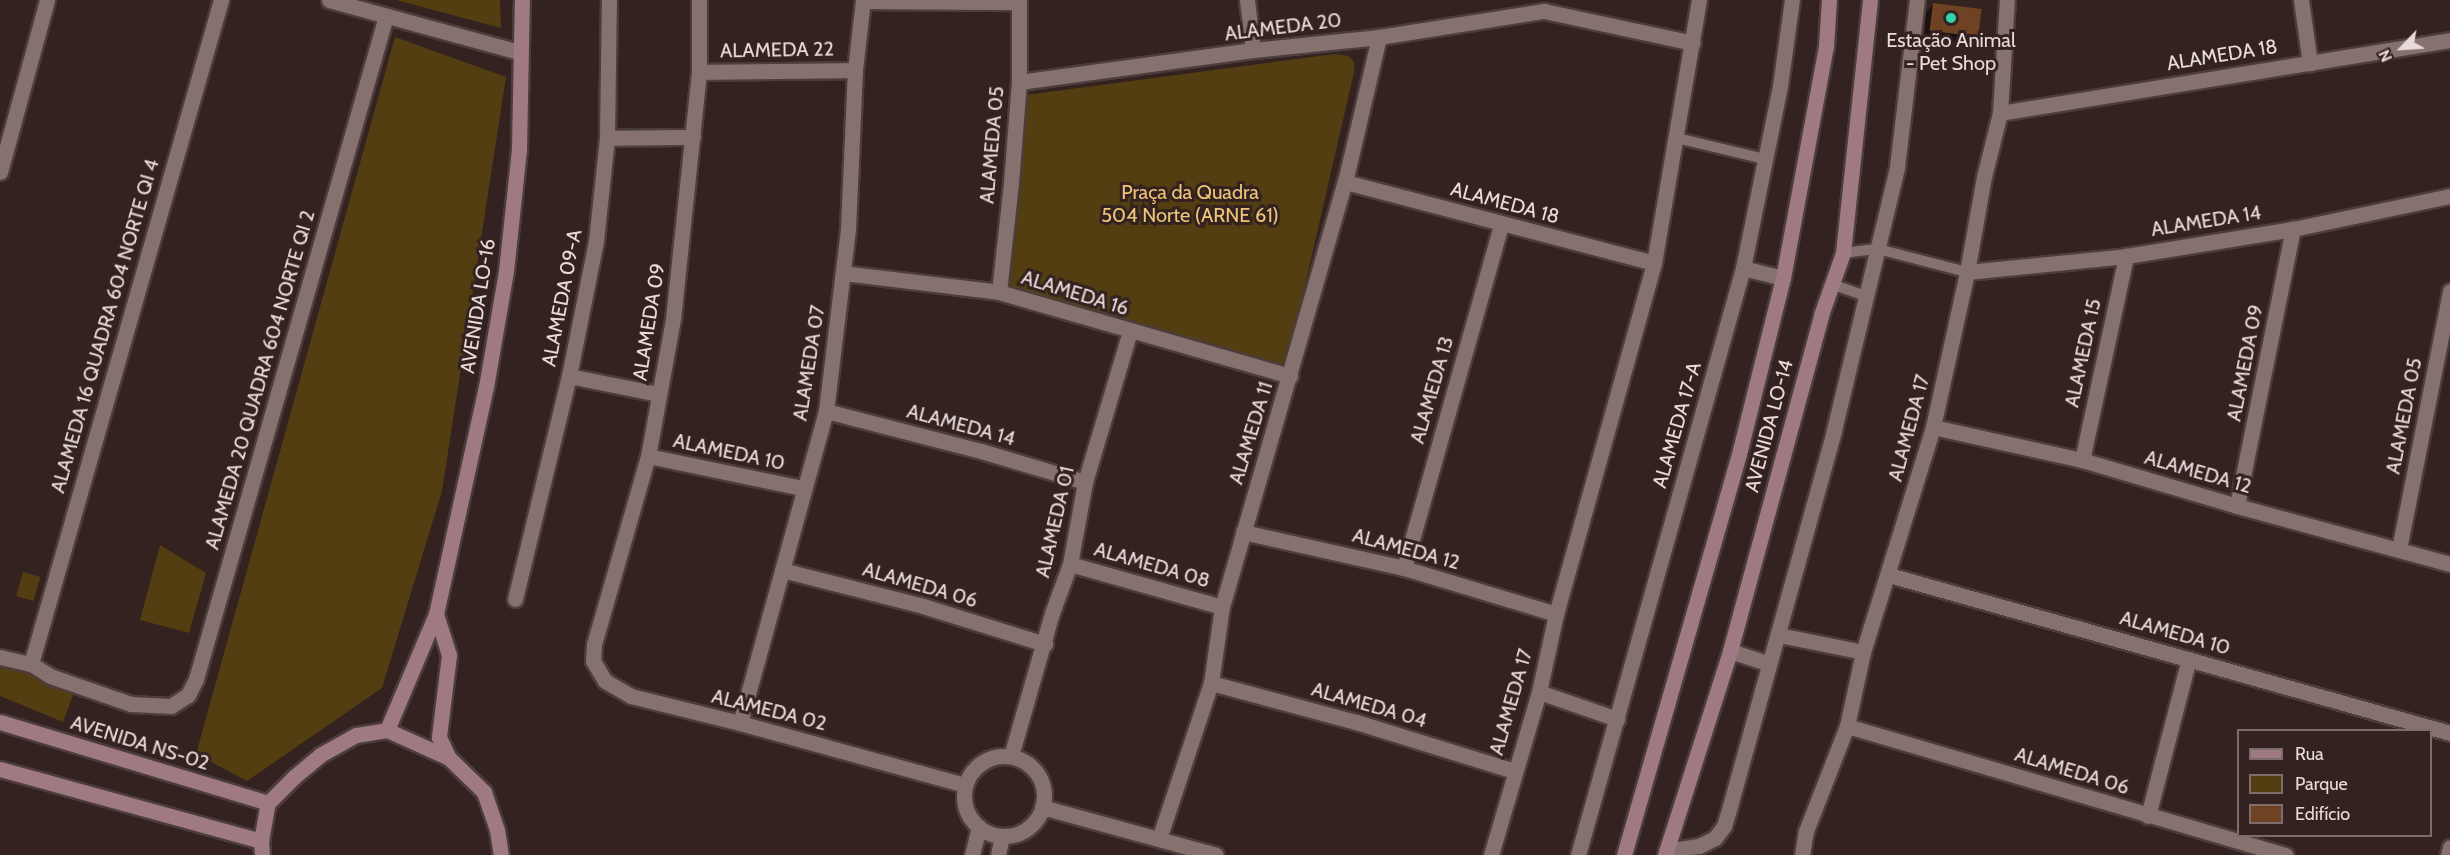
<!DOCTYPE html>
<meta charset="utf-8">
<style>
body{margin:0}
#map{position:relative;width:2450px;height:855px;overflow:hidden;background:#342221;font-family:Cabin,sans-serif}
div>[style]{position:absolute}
.green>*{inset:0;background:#523e10;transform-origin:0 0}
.shadow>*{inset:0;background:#0007}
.building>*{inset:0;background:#6e4223;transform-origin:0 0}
.roads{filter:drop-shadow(2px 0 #4c3d3c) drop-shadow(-2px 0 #4c3d3c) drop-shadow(0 2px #4c3d3c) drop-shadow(0 -2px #4c3d3c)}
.lane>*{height:10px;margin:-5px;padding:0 5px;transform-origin:5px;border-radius:5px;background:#86716f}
.street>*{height:15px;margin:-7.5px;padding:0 7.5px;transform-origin:7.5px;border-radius:7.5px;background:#86716f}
.street>.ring{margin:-7.5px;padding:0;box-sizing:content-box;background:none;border:15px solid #86716f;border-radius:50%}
.secondary>*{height:15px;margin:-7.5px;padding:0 7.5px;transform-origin:7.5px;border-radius:7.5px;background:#a07a82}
.dots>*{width:16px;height:16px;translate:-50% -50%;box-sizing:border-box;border:3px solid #342221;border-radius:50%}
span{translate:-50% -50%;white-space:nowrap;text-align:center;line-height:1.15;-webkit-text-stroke:6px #342221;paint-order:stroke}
.street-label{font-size:20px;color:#e8dcda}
.poi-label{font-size:20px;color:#e8dcda}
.park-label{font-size:20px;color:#edc578}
.legend{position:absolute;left:2237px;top:729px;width:195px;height:108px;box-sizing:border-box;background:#342221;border:2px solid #7c6c6b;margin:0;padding:8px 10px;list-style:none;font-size:18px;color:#e8dcda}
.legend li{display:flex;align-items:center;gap:12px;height:30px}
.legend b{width:30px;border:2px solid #7c6c6b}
.north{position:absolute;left:2372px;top:18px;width:60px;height:60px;-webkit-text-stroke:4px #342221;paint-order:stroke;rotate:245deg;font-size:16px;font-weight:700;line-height:24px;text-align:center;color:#e8dcda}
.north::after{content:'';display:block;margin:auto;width:21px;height:27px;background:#e8dcda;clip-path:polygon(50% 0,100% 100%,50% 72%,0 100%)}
</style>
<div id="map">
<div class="green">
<div style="clip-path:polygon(396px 0,500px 0,501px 28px)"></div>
<div style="clip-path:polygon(395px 37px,506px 77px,442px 491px,382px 688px,247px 781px,196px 754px)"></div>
<div style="clip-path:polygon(1334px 54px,1349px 56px,1354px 62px,1354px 72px,1286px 368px,1007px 290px,1026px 95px)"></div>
<div style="clip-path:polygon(160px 545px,206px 573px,189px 633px,140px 620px)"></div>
<div style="left:23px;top:572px;width:18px;height:25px;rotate:16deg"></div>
<div style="clip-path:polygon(0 661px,30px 668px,75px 690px,63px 722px,0 696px)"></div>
</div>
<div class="shadow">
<div style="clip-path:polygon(1933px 5px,1978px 37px,1971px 44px,1924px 38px,1926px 12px)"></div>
</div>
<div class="building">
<div style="left:1933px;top:3px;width:49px;height:28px;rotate:7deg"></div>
</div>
<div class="roads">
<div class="lane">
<div style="left:1677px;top:138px;width:90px;rotate:13.4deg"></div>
<div style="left:1843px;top:253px;width:35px;rotate:-7deg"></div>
<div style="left:1878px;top:249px;width:92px;rotate:14.5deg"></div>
<div style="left:1831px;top:284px;width:36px;rotate:19deg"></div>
</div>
<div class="street">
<div style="left:329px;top:0;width:197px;rotate:15.3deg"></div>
<div style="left:699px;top:0;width:72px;rotate:90deg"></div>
<div style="left:699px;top:72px;width:248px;rotate:96deg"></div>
<div style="left:673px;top:319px;width:139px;rotate:100.3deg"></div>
<div style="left:648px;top:456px;width:196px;rotate:106deg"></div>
<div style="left:594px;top:644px;width:17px;rotate:93deg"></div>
<div style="left:593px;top:661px;width:23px;rotate:59deg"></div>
<div style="left:605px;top:681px;width:30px;rotate:30deg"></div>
<div style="left:631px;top:696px;width:112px;rotate:13.9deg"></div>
<div style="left:740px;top:723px;width:233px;rotate:15.4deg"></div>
<div style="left:1247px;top:0;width:50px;rotate:83.2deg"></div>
<div style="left:2301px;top:0;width:64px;rotate:81.9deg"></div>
<div style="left:863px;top:1px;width:156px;rotate:0.4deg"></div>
<div style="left:699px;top:72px;width:156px;rotate:-0.7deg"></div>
<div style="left:1019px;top:82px;width:236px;rotate:-7.8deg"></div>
<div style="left:1253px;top:50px;width:127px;rotate:-5.9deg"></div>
<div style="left:1379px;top:37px;width:167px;rotate:-9deg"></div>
<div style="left:1544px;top:11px;width:152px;rotate:12.1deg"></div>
<div style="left:2000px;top:113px;width:456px;rotate:-9.2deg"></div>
<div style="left:607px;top:138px;width:86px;rotate:-0.7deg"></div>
<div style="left:0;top:172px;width:178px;rotate:-74.7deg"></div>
<div style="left:1345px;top:182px;width:319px;rotate:14.7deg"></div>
<div style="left:1743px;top:268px;width:41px;rotate:14deg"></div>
<div style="left:1967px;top:272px;width:160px;rotate:-5.7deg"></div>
<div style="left:2126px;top:256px;width:169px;rotate:-9.2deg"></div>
<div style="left:2293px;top:229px;width:160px;rotate:-11.9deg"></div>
<div style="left:843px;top:273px;width:157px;rotate:6.9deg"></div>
<div style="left:999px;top:292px;width:303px;rotate:16.1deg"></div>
<div style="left:999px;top:292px;width:110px;rotate:-83.7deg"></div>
<div style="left:1011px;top:183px;width:101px;rotate:-85.5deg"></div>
<div style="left:1019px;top:82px;width:82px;rotate:-90deg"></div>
<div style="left:569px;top:376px;width:92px;rotate:11.3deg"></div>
<div style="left:826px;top:411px;width:160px;rotate:14.5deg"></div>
<div style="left:981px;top:451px;width:109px;rotate:16.6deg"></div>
<div style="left:1933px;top:427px;width:153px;rotate:12.5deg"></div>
<div style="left:2082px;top:460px;width:162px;rotate:16.5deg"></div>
<div style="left:2237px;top:506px;width:221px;rotate:15.2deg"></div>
<div style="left:648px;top:456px;width:158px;rotate:11.7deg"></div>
<div style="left:2082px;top:460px;width:209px;rotate:-77.8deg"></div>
<div style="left:2237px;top:506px;width:283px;rotate:-78.6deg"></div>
<div style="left:1243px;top:532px;width:165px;rotate:12.6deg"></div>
<div style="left:1404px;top:568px;width:159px;rotate:16.8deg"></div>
<div style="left:2399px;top:549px;width:263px;rotate:-78.8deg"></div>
<div style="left:1070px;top:564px;width:158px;rotate:15.8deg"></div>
<div style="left:1404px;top:568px;width:356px;rotate:-74.2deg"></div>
<div style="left:782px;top:570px;width:146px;rotate:14.3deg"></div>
<div style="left:923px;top:606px;width:128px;rotate:17.3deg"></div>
<div style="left:1889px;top:575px;width:583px;rotate:15.73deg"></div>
<div style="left:515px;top:599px;width:229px;rotate:-76.4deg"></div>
<div style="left:569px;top:376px;width:138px;rotate:-78.7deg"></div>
<div style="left:596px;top:241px;width:104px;rotate:-83.9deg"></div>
<div style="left:607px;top:138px;width:138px;rotate:-89.2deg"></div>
<div style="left:1779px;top:635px;width:86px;rotate:11.4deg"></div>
<div style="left:1730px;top:651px;width:40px;rotate:18deg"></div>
<div style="left:0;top:657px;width:32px;rotate:13deg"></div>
<div style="left:31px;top:664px;width:22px;rotate:32deg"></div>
<div style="left:50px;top:676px;width:86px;rotate:19.1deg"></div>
<div style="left:131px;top:704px;width:40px;rotate:2.9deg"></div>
<div style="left:171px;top:706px;width:20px;rotate:-33deg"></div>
<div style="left:188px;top:695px;width:18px;rotate:-63deg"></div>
<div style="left:196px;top:679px;width:690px;rotate:-74.01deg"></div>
<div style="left:31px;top:664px;width:691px;rotate:-74.03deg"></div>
<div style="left:1211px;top:683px;width:150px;rotate:15.1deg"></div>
<div style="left:1356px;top:722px;width:165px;rotate:17.2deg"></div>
<div style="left:1539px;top:692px;width:83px;rotate:19.1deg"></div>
<div style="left:740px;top:723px;width:324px;rotate:-74.6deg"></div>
<div style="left:826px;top:411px;width:183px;rotate:-83.1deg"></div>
<div style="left:848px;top:229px;width:159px;rotate:-87.5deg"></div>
<div style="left:855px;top:70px;width:70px;rotate:-83.5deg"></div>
<div style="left:1847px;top:726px;width:457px;rotate:16.4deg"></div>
<div class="ring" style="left:964px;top:756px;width:65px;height:65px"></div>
<div style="left:1011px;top:756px;width:149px;rotate:-74deg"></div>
<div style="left:1052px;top:613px;width:52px;rotate:-69.8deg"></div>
<div style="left:1070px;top:564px;width:83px;rotate:-79.6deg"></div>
<div style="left:1085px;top:482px;width:158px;rotate:-73.4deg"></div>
<div style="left:1042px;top:807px;width:180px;rotate:15.4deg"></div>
<div style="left:2148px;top:816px;width:162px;rotate:-75.4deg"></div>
<div style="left:1159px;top:839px;width:164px;rotate:-71.6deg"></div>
<div style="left:1211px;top:683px;width:77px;rotate:-81.8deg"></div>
<div style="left:1222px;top:607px;width:442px;rotate:-73.9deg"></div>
<div style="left:1345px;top:182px;width:149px;rotate:-76.8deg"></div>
<div style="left:1666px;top:851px;width:33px;rotate:-9deg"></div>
<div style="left:1699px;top:846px;width:18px;rotate:-27deg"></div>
<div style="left:1715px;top:838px;width:15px;rotate:-53deg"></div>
<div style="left:1724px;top:826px;width:21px;rotate:-73deg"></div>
<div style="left:1730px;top:806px;width:390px;rotate:-74.5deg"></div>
<div style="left:1834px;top:430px;width:270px;rotate:-76.5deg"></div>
<div style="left:1897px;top:167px;width:168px;rotate:-83.2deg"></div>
<div style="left:972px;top:855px;width:29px;rotate:-76deg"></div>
<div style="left:998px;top:855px;width:19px;rotate:-78deg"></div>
<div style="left:1491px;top:855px;width:170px;rotate:-73.6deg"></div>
<div style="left:1539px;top:692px;width:80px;rotate:-77.7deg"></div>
<div style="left:1556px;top:614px;width:364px;rotate:-74.4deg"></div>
<div style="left:1654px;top:263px;width:267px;rotate:-80.3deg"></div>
<div style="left:1578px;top:855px;width:610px;rotate:-74.3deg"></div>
<div style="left:1743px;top:268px;width:186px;rotate:-78.5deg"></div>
<div style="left:1780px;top:86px;width:87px;rotate:-82.1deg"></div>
<div style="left:1802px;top:855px;width:24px;rotate:-81deg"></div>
<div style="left:1806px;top:831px;width:113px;rotate:-68.7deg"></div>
<div style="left:1847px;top:726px;width:76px;rotate:-77.8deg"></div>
<div style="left:1863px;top:652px;width:236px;rotate:-72.7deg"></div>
<div style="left:1933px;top:427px;width:159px;rotate:-77.6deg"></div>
<div style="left:1967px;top:272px;width:97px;rotate:-79.9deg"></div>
<div style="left:1984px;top:177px;width:66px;rotate:-76deg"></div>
<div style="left:2000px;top:113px;width:113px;rotate:-86.5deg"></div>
<div style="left:2448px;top:855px;width:8px;rotate:-76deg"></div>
</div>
<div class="secondary">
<div style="left:436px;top:614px;width:43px;rotate:72.4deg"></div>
<div style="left:449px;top:655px;width:83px;rotate:97deg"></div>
<div style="left:439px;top:737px;width:23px;rotate:65deg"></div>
<div style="left:0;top:722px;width:280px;rotate:16.8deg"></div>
<div style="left:387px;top:730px;width:126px;rotate:-67.1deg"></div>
<div style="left:436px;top:614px;width:232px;rotate:-77.6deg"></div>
<div style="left:486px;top:387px;width:118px;rotate:-80.2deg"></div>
<div style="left:506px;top:271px;width:122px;rotate:-83.9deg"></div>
<div style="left:519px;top:150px;width:150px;rotate:-88.9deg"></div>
<div style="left:0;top:769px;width:271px;rotate:15.4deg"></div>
<div style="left:262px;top:855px;width:14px;rotate:-94deg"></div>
<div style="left:261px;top:841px;width:39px;rotate:-80deg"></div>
<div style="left:268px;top:803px;width:37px;rotate:-45deg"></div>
<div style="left:294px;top:777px;width:34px;rotate:-40deg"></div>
<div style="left:320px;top:755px;width:41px;rotate:-29.1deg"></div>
<div style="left:356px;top:735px;width:31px;rotate:-9deg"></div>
<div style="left:387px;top:730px;width:68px;rotate:24.3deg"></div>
<div style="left:449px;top:758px;width:49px;rotate:44.2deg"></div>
<div style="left:484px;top:792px;width:40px;rotate:71.1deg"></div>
<div style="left:497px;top:830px;width:25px;rotate:81deg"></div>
<div style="left:1624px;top:855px;width:421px;rotate:-74deg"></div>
<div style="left:1740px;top:450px;width:177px;rotate:-76deg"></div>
<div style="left:1783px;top:278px;width:236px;rotate:-79.5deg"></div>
<div style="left:1826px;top:46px;width:46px;rotate:-86.3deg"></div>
<div style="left:1665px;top:855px;width:214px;rotate:-72.3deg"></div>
<div style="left:1730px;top:651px;width:348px;rotate:-74.8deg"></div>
<div style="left:1821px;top:315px;width:66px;rotate:-70.5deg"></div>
<div style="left:1843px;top:253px;width:254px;rotate:-83.9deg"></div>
</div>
</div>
<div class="dots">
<div style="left:1951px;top:18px;background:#2ed4aa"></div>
</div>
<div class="street-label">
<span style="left:1283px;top:27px;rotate:-7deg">ALAMEDA 20</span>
<span style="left:777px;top:50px;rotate:-1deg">ALAMEDA 22</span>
<span style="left:2222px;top:55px;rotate:-9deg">ALAMEDA 18</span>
<span style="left:992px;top:145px;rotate:-85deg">ALAMEDA 05</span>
<span style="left:1505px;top:203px;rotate:15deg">ALAMEDA 18</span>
<span style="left:2206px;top:221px;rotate:-9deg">ALAMEDA 14</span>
<span style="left:1075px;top:293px;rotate:17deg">ALAMEDA 16</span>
<span style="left:562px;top:298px;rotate:-79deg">ALAMEDA 09-A</span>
<span style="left:478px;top:306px;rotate:-81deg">AVENIDA LO-16</span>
<span style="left:649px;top:322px;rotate:-81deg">ALAMEDA 09</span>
<span style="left:105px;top:326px;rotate:-74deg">ALAMEDA 16 QUADRA 604 NORTE QI 4</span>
<span style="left:2083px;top:353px;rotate:-78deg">ALAMEDA 15</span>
<span style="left:809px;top:363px;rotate:-81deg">ALAMEDA 07</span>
<span style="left:2245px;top:363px;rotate:-79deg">ALAMEDA 09</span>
<span style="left:260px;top:380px;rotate:-74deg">ALAMEDA 20 QUADRA 604 NORTE QI 2</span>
<span style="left:1432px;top:390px;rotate:-74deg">ALAMEDA 13</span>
<span style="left:2404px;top:416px;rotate:-79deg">ALAMEDA 05</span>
<span style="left:961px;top:425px;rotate:15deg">ALAMEDA 14</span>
<span style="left:1677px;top:425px;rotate:-74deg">ALAMEDA 17-A</span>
<span style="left:1769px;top:426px;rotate:-75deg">AVENIDA LO-14</span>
<span style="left:1909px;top:428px;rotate:-75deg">ALAMEDA 17</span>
<span style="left:1251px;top:433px;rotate:-73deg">ALAMEDA 11</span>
<span style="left:729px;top:452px;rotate:12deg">ALAMEDA 10</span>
<span style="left:2198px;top:472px;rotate:16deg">ALAMEDA 12</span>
<span style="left:1055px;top:522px;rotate:-77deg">ALAMEDA 01</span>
<span style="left:1406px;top:549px;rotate:15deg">ALAMEDA 12</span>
<span style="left:1152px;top:565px;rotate:16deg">ALAMEDA 08</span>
<span style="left:920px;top:585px;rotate:16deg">ALAMEDA 06</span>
<span style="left:2175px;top:633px;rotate:16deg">ALAMEDA 10</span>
<span style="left:1511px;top:702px;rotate:-74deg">ALAMEDA 17</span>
<span style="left:1369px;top:705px;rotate:16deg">ALAMEDA 04</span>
<span style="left:769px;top:710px;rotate:14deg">ALAMEDA 02</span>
<span style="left:140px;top:743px;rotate:17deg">AVENIDA NS-02</span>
<span style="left:2072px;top:771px;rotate:17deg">ALAMEDA 06</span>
</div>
<div class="poi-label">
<span style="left:1951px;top:52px">Estação Animal<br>- Pet Shop</span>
</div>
<div class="park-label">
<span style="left:1190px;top:204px">Praça da Quadra<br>504 Norte (ARNE 61)</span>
</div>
<ul class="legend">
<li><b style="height:8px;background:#a07a82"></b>Rua</li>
<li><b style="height:16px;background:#523e10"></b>Parque</li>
<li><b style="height:16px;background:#6e4223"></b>Edifício</li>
</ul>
<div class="north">N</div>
</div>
